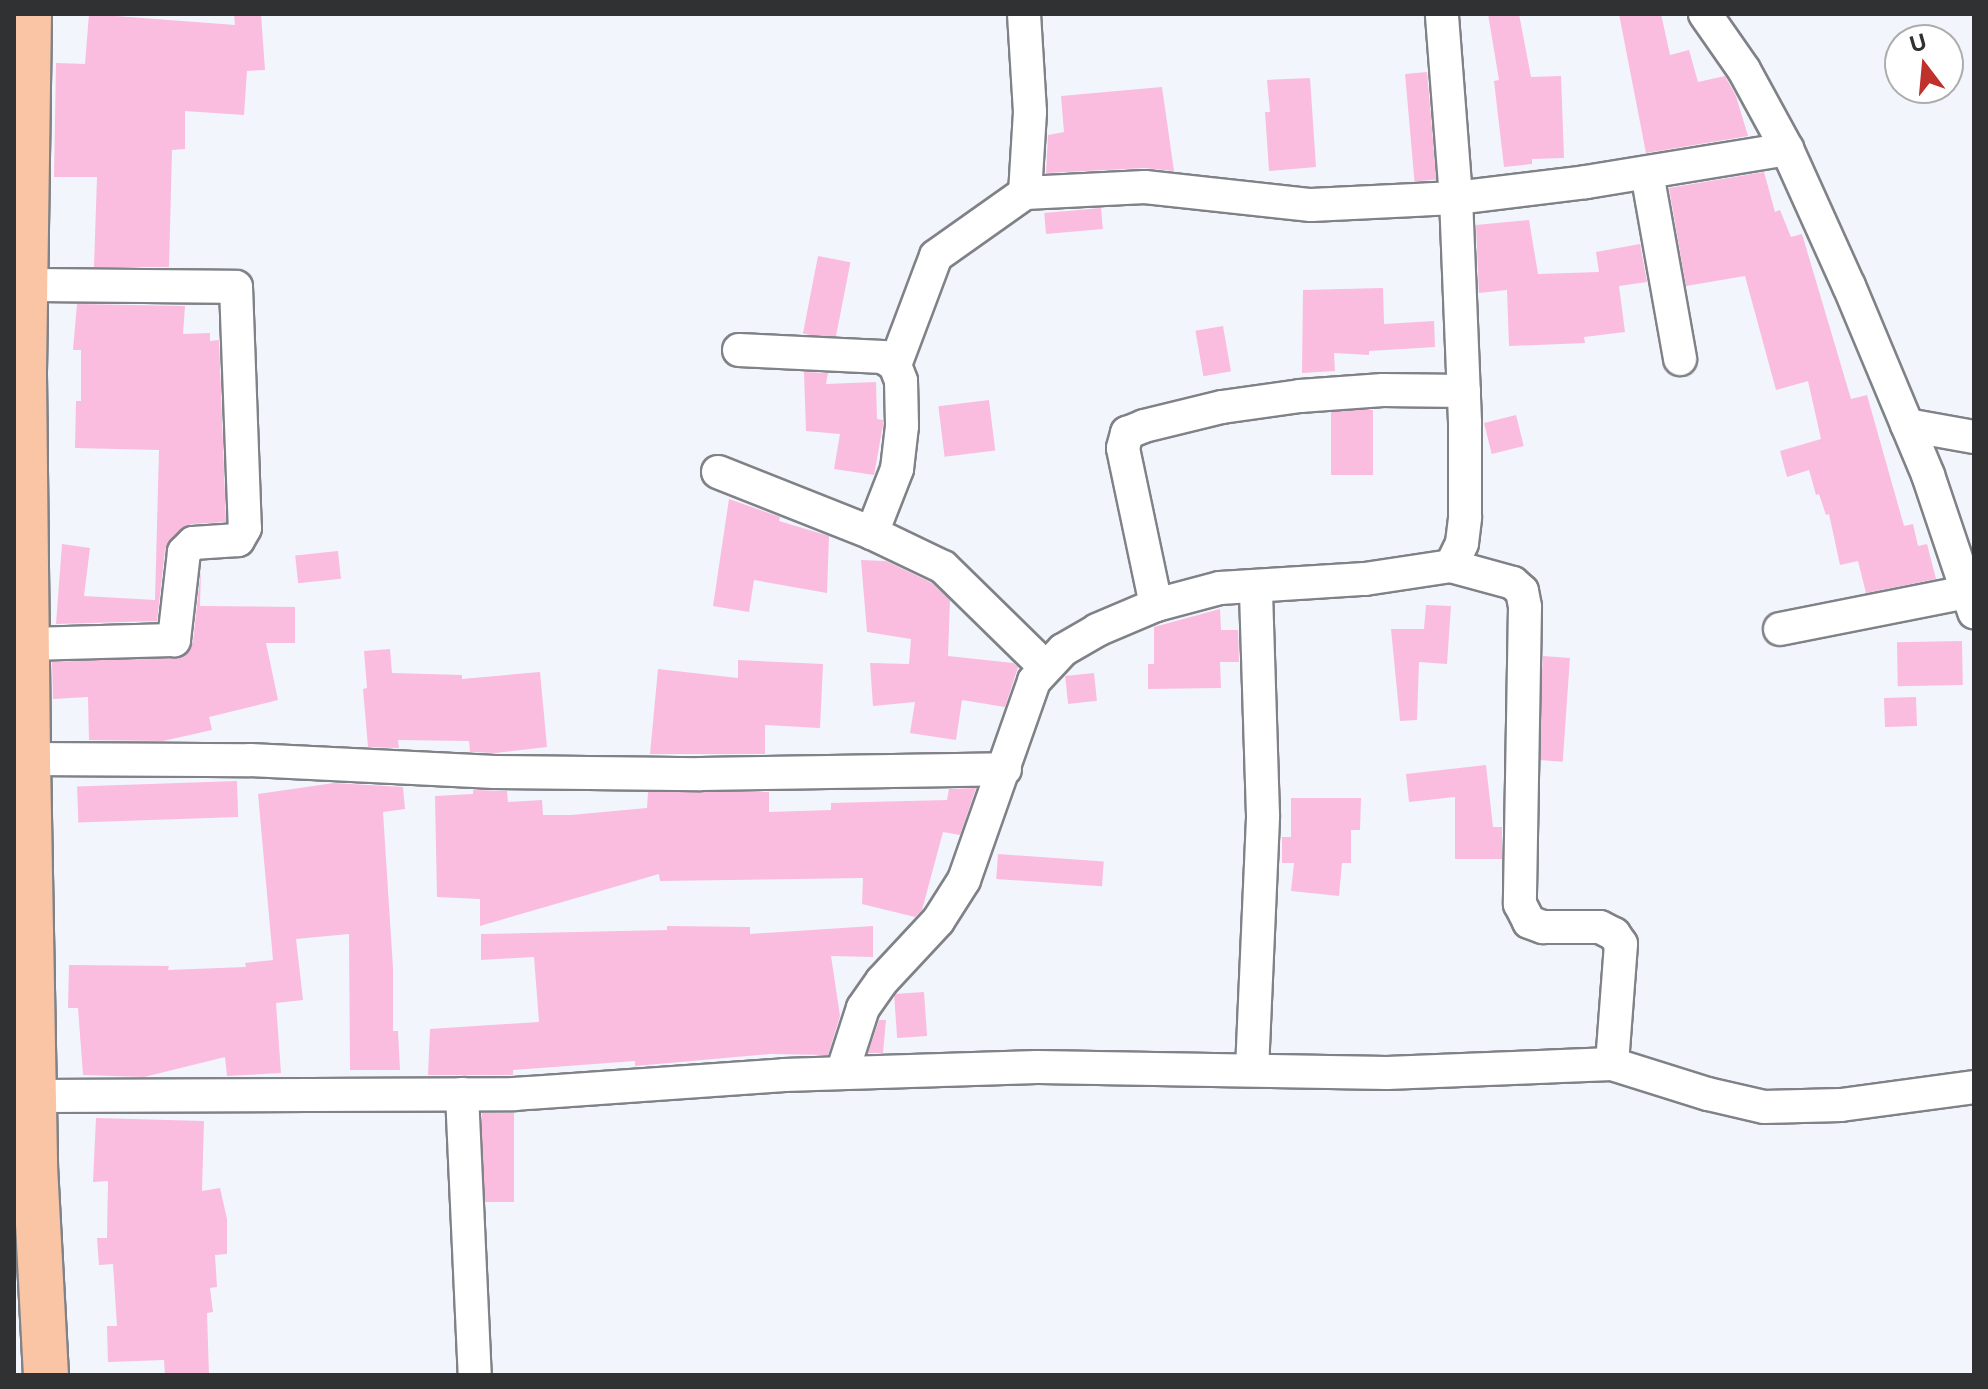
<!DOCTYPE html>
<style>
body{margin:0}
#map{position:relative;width:1988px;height:1389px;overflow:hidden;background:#f2f5fb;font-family:Inter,sans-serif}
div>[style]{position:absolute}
.building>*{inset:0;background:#fabddf;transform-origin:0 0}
.roads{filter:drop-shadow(2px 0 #7f8287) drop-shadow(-2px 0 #7f8287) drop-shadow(0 2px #7f8287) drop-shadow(0 -2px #7f8287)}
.street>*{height:32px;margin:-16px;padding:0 16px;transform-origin:16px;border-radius:16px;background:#fff}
.highway>*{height:44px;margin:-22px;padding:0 22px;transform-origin:22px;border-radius:22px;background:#fac5a5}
span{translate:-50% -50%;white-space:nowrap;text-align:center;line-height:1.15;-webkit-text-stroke:6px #fff;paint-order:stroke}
.frame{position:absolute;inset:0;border:16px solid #2f3133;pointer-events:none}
.north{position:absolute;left:1884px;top:24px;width:80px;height:80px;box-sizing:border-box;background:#fff;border:2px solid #acadad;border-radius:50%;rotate:344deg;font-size:22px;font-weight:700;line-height:32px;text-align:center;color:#2f3133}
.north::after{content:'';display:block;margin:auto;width:28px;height:36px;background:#bf312b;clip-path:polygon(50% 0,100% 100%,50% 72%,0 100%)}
</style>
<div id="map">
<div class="building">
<div style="clip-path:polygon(89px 14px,235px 25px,234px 14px,261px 14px,265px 70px,247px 71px,244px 115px,185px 111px,185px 149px,172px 150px,169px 267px,94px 267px,97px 177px,54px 177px,56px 63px,85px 64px)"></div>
<div style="clip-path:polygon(1488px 14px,1519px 14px,1531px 77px,1561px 76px,1564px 158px,1532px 159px,1532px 164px,1504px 167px,1494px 81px,1499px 80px)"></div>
<div style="clip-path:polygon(1619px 14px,1661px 14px,1670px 55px,1689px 50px,1698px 82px,1725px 76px,1736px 96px,1748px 136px,1646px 153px)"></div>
<div style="left:1427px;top:72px;width:108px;height:22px;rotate:85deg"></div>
<div style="clip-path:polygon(1310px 78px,1316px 167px,1269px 171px,1265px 112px,1270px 112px,1267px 80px)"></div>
<div style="clip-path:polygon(1162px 87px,1174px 171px,1144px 168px,1046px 173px,1048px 135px,1064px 132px,1061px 96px)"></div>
<div style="clip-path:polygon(1764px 172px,1775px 212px,1780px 210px,1791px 237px,1802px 234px,1851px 399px,1867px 395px,1904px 526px,1913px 524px,1918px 546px,1927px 544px,1936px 579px,1866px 593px,1858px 561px,1840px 565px,1829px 514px,1826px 515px,1819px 494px,1816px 495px,1809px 470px,1787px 477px,1780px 451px,1821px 439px,1808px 381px,1776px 390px,1745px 276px,1686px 286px,1669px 188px)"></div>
<div style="left:1101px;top:208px;width:21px;height:57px;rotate:85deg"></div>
<div style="clip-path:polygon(1529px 220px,1538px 274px,1599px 272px,1596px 252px,1640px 244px,1647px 282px,1619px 286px,1625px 332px,1584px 337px,1585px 343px,1509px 346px,1507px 290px,1479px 293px,1476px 225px)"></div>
<div style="left:818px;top:256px;width:33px;height:79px;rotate:11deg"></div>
<div style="clip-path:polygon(1383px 288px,1384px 324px,1434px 321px,1435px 347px,1369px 351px,1369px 355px,1334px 353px,1335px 371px,1302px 373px,1303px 290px)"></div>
<div style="clip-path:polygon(77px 304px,185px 306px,183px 334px,210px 333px,210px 341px,219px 340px,226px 522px,191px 524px,170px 539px,165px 550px,157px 621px,56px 624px,62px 544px,90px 548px,84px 596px,155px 600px,159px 450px,75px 448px,76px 401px,81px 401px,81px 350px,73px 350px)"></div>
<div style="left:1223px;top:326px;width:46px;height:28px;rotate:80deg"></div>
<div style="clip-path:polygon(804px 372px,828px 373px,826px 384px,876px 382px,877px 419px,883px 420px,883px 425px,874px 475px,834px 469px,840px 434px,806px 431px)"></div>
<div style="left:989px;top:400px;width:51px;height:51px;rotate:83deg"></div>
<div style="left:1373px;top:410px;width:65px;height:42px;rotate:90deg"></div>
<div style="left:1516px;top:415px;width:32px;height:33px;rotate:76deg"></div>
<div style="clip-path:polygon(729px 499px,780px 517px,779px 521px,829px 536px,827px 593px,754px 580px,749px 612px,713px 606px)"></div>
<div style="left:338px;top:551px;width:28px;height:43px;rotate:84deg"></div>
<div style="clip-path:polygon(861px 560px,886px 561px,932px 583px,950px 600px,948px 656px,1013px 663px,1018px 667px,1005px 707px,962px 700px,956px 740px,910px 733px,915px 702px,873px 706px,870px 663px,909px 664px,911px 639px,867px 632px)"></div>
<div style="clip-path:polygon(201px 569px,200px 606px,295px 607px,295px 643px,266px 643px,278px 700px,209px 717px,212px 730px,163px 741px,89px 740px,88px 697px,53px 699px,52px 662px,184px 656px,193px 642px)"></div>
<div style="clip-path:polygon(1426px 605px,1451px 606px,1447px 664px,1419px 662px,1417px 720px,1400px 721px,1391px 629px,1424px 629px)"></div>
<div style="clip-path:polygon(1220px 609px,1221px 630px,1238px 630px,1239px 662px,1220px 662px,1221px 688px,1148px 689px,1148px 664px,1154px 664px,1154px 627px)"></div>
<div style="left:1962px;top:641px;width:44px;height:65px;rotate:89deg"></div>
<div style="clip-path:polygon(390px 649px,392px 673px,462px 675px,462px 679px,540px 672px,547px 747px,496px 753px,470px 752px,469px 741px,398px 740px,399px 748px,368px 747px,363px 689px,367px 688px,364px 651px)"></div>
<div style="left:1543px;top:656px;width:27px;height:104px;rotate:4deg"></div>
<div style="clip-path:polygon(738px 660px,823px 664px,820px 728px,765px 725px,765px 754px,650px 754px,658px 669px,738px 678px)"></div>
<div style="left:1094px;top:673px;width:28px;height:29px;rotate:84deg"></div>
<div style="left:1916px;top:697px;width:29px;height:32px;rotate:88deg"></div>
<div style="clip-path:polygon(1486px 765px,1493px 827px,1502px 827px,1502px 859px,1455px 859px,1455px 797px,1409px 802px,1406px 774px)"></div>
<div style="left:237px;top:781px;width:36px;height:160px;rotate:88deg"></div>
<div style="clip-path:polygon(334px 783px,403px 787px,405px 809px,383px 812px,393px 968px,393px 1031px,398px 1031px,400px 1070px,350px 1070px,349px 934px,296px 939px,303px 1000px,276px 1003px,281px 1073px,227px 1076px,225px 1057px,144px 1077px,83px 1075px,78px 1008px,68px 1008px,69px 965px,169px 966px,168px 970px,246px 967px,245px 963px,273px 960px,258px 794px)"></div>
<div style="clip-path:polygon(976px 788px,960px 835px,943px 832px,922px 910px,915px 917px,862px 904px,863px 878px,660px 881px,659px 874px,480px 926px,480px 899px,437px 897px,435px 796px,473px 794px,473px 790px,507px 791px,508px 802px,542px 800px,543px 815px,571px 815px,647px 808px,648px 792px,769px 792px,769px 812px,831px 810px,831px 803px,947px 800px,949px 789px)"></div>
<div style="clip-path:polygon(1291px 798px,1361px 798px,1360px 830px,1351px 830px,1351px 863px,1342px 863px,1339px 896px,1291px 891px,1294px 863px,1282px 863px,1282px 837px,1291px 837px)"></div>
<div style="left:998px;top:854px;width:106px;height:25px;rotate:4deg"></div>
<div style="clip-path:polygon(667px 926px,750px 927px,750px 934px,873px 926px,873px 957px,831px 956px,840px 1016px,828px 1055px,771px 1054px,635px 1066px,635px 1061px,513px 1070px,513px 1075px,428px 1075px,430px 1029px,539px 1022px,534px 957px,481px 960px,481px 934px,667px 930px)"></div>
<div style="left:924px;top:992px;width:44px;height:30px;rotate:86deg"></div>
<div style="clip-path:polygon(879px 1020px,886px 1020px,883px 1053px,868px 1053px)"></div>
<div style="left:482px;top:1113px;width:32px;height:89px"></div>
<div style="clip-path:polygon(96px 1118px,204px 1121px,202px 1191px,220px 1188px,227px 1219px,227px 1254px,215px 1255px,217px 1287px,210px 1288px,213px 1312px,207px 1313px,209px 1375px,165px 1375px,164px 1360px,108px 1362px,107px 1326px,117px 1326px,113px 1264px,99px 1265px,97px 1238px,107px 1238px,108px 1181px,93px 1182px)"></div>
</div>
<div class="roads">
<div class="street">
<div style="left:1024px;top:14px;width:98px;rotate:86.5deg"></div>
<div style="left:1030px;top:112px;width:81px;rotate:93.5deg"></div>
<div style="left:1705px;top:14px;width:68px;rotate:55.1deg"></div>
<div style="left:1744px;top:70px;width:90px;rotate:61.4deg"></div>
<div style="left:1787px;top:149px;width:150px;rotate:65.7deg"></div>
<div style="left:1849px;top:286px;width:205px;rotate:67.3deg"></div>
<div style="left:1928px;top:475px;width:145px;rotate:71.4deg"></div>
<div style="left:1647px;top:173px;width:189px;rotate:79.9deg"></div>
<div style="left:25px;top:285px;width:211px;rotate:0.5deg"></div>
<div style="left:236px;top:287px;width:241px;rotate:87.9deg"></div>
<div style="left:245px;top:528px;width:14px;rotate:120deg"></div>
<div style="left:238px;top:540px;width:45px;rotate:176.2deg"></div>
<div style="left:193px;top:543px;width:13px;rotate:135deg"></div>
<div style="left:184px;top:552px;width:89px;rotate:96.5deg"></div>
<div style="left:174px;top:640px;width:147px;rotate:178.4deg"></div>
<div style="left:739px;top:350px;width:144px;rotate:2.8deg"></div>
<div style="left:883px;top:357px;width:14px;rotate:34deg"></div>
<div style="left:895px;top:365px;width:17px;rotate:69deg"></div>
<div style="left:901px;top:381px;width:45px;rotate:88.7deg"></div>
<div style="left:902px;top:426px;width:43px;rotate:96.6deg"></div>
<div style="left:897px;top:469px;width:69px;rotate:111.3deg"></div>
<div style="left:895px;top:365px;width:116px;rotate:-69.4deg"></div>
<div style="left:936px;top:256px;width:109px;rotate:-35.3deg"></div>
<div style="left:1025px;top:193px;width:120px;rotate:-2.9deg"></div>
<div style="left:1145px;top:187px;width:167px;rotate:6.2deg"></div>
<div style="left:1311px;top:205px;width:145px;rotate:-2.8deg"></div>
<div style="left:1456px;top:198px;width:131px;rotate:-7deg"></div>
<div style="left:1586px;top:182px;width:204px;rotate:-9.3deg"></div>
<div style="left:1907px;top:425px;width:68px;rotate:10.2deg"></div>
<div style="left:718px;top:472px;width:166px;rotate:21.6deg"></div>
<div style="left:872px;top:533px;width:79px;rotate:25.6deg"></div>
<div style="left:943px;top:567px;width:143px;rotate:44.4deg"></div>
<div style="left:1451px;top:566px;width:64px;rotate:15.3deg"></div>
<div style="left:1513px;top:583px;width:12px;rotate:42deg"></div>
<div style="left:1522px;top:591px;width:16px;rotate:79deg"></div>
<div style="left:1525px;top:607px;width:297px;rotate:91deg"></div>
<div style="left:1520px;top:904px;width:20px;rotate:63deg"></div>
<div style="left:1529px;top:922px;width:15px;rotate:20deg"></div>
<div style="left:1543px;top:927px;width:57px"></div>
<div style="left:1600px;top:927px;width:16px;rotate:27deg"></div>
<div style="left:1614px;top:934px;width:12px;rotate:55deg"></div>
<div style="left:1621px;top:944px;width:120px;rotate:94.3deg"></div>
<div style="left:1156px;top:605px;width:160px;rotate:-101.9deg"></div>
<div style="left:1123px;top:448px;width:16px;rotate:-75deg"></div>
<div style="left:1127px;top:433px;width:18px;rotate:-22deg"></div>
<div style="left:1144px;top:426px;width:80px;rotate:-13.7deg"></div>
<div style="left:1222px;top:407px;width:79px;rotate:-8deg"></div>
<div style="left:1300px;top:396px;width:83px;rotate:-4.1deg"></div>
<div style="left:1383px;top:390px;width:81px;rotate:0.7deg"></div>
<div style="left:1780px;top:629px;width:191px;rotate:-11.2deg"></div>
<div style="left:28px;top:759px;width:222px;rotate:0.3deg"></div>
<div style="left:250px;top:760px;width:245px;rotate:2.8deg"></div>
<div style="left:495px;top:772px;width:206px;rotate:0.6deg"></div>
<div style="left:701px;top:774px;width:304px;rotate:-0.9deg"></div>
<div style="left:1252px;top:1070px;width:255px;rotate:-87.5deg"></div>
<div style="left:1263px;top:815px;width:229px;rotate:-91.8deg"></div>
<div style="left:842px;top:1073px;width:68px;rotate:-72.1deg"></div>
<div style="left:863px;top:1008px;width:33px;rotate:-55deg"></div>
<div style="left:882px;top:981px;width:82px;rotate:-47deg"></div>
<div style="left:938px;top:921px;width:49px;rotate:-57.6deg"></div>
<div style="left:964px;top:880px;width:211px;rotate:-70.6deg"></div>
<div style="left:1034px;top:681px;width:42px;rotate:-46.9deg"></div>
<div style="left:1063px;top:650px;width:39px;rotate:-30deg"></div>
<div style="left:1097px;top:630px;width:64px;rotate:-23deg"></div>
<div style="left:1156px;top:605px;width:66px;rotate:-14.9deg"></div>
<div style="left:1220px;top:588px;width:145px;rotate:-3.6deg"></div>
<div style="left:1365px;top:579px;width:87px;rotate:-8.6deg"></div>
<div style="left:1451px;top:566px;width:25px;rotate:-64deg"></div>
<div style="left:1462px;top:543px;width:26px;rotate:-83deg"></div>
<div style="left:1465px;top:517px;width:95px;rotate:-90deg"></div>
<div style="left:1465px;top:422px;width:224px;rotate:-92.3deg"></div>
<div style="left:1456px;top:198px;width:185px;rotate:-94.4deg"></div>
<div style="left:462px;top:1094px;width:281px;rotate:87.4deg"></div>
<div style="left:36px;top:1096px;width:478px;rotate:-0.2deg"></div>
<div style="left:514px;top:1094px;width:271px;rotate:-4deg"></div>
<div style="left:784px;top:1075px;width:253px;rotate:-1.8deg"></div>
<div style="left:1037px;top:1067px;width:350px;rotate:1deg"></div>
<div style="left:1387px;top:1073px;width:225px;rotate:-2.3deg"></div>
<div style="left:1612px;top:1064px;width:101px;rotate:17.4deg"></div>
<div style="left:1708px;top:1094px;width:57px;rotate:13.1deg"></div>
<div style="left:1764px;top:1107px;width:77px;rotate:-1.5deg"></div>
<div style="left:1841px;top:1105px;width:134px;rotate:-7.7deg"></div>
</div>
<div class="highway">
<div style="left:29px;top:14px;width:361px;rotate:90.8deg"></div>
<div style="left:24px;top:375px;width:384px;rotate:89.4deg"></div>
<div style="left:28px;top:759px;width:407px;rotate:89deg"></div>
<div style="left:35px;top:1166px;width:209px;rotate:87deg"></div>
</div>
</div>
<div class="frame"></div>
<div class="north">U</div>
</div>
